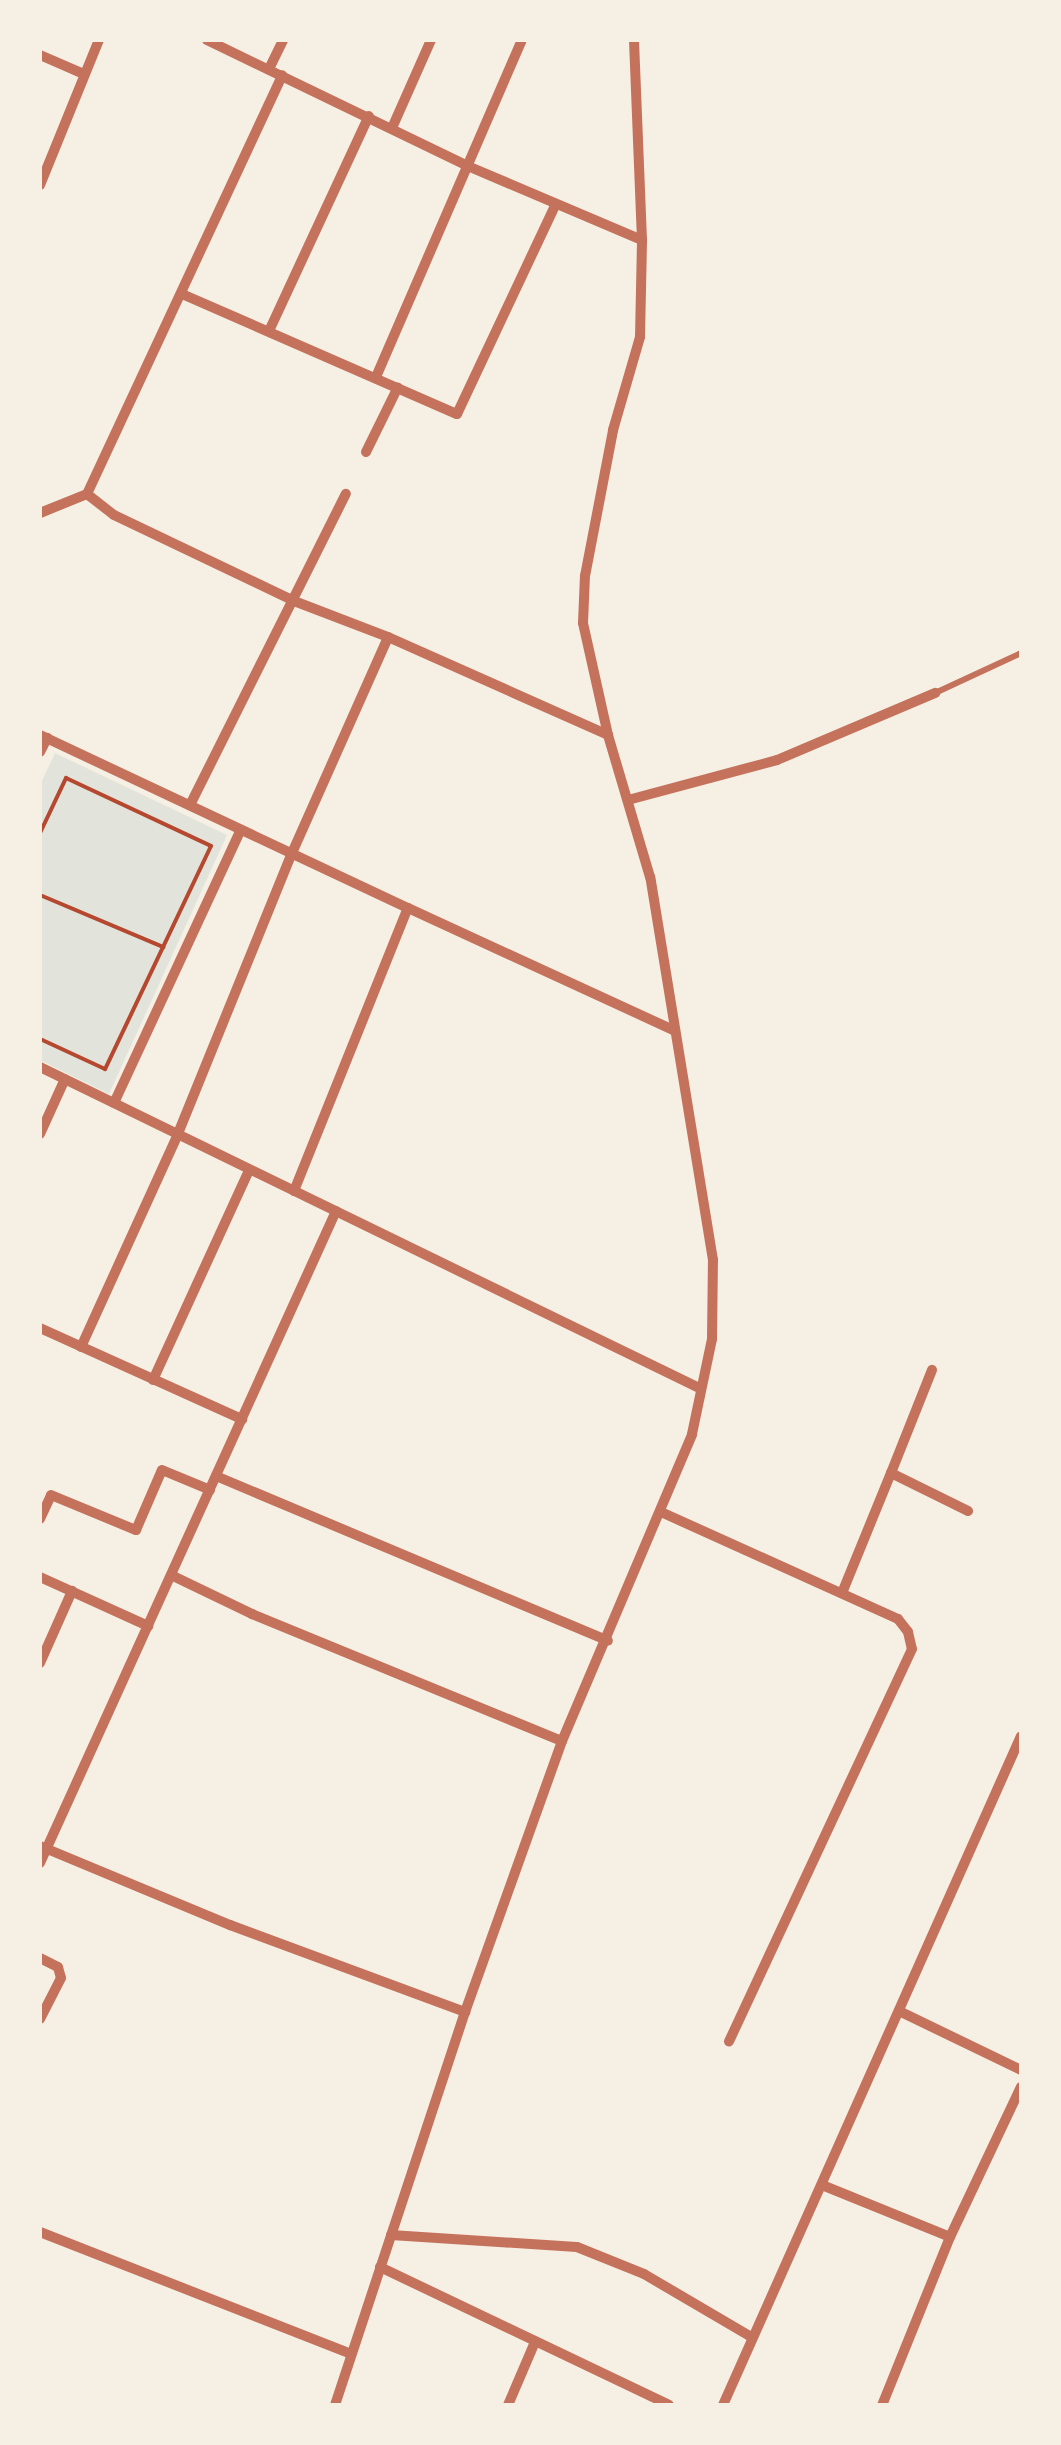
<!DOCTYPE html>
<style>
body{margin:0}
#map{position:relative;width:1061px;height:2445px;overflow:hidden;background:#f6efe4;font-family:"Source Serif 4",serif}
div>[style]{position:absolute}
.green>*{inset:0;background:#e2e4dc}
.path>*{height:4px;margin:-2px;padding:0 2px;transform-origin:2px;border-radius:2px;background:#b5482f}
.service>*{height:6px;margin:-3px;padding:0 3px;transform-origin:3px;border-radius:3px;background:#c5725c}
.minor>*{height:10px;margin:-5px;padding:0 5px;transform-origin:5px;border-radius:5px;background:#c5725c}
span{translate:-50% -50%;white-space:nowrap;text-align:center;line-height:1.15;-webkit-text-stroke:10px #f6efe4;paint-order:stroke}
.frame{position:absolute;inset:0;border:42px solid #f6efe4;pointer-events:none}
</style>
<div id="map">
<div class="green">
<div style="clip-path:polygon(55px 753px,227px 835px,109px 1094px,40px 1060px,40px 785px)"></div>
</div>
<div class="path">
<div style="left:40px;top:833px;width:61px;rotate:-64.7deg"></div>
<div style="left:66px;top:778px;width:160px;rotate:25.1deg"></div>
<div style="left:211px;top:846px;width:247px;rotate:115.4deg"></div>
<div style="left:105px;top:1069px;width:72px;rotate:-155.2deg"></div>
<div style="left:40px;top:895px;width:134px;rotate:22.9deg"></div>
</div>
<div class="service">
<div style="left:935px;top:693px;width:95px;rotate:-24.9deg"></div>
</div>
<div class="minor">
<div style="left:207px;top:40px;width:292px;rotate:25.8deg"></div>
<div style="left:470px;top:167px;width:187px;rotate:23deg"></div>
<div style="left:40px;top:55px;width:48px;rotate:23.4deg"></div>
<div style="left:269px;top:69px;width:32px;rotate:-64deg"></div>
<div style="left:392px;top:128px;width:96px;rotate:-66.1deg"></div>
<div style="left:40px;top:185px;width:157px;rotate:-67.9deg"></div>
<div style="left:182px;top:294px;width:300px;rotate:23.6deg"></div>
<div style="left:457px;top:414px;width:230px;rotate:-64.8deg"></div>
<div style="left:269px;top:331px;width:237px;rotate:-65.1deg"></div>
<div style="left:376px;top:377px;width:367px;rotate:-66.6deg"></div>
<div style="left:366px;top:452px;width:72px;rotate:-63.8deg"></div>
<div style="left:87px;top:494px;width:34px;rotate:38deg"></div>
<div style="left:114px;top:515px;width:199px;rotate:25.5deg"></div>
<div style="left:294px;top:601px;width:101px;rotate:21deg"></div>
<div style="left:388px;top:637px;width:241px;rotate:24deg"></div>
<div style="left:40px;top:513px;width:51px;rotate:-22deg"></div>
<div style="left:87px;top:494px;width:462px;rotate:-65deg"></div>
<div style="left:40px;top:735px;width:407px;rotate:25.2deg"></div>
<div style="left:40px;top:752px;width:16px;rotate:-63deg"></div>
<div style="left:628px;top:800px;width:154px;rotate:-15deg"></div>
<div style="left:777px;top:760px;width:172px;rotate:-23deg"></div>
<div style="left:190px;top:805px;width:348px;rotate:-63.4deg"></div>
<div style="left:40px;top:1067px;width:735px;rotate:25.97deg"></div>
<div style="left:114px;top:1103px;width:301px;rotate:-65.1deg"></div>
<div style="left:40px;top:1134px;width:60px;rotate:-65.6deg"></div>
<div style="left:294px;top:1191px;width:305px;rotate:-68.1deg"></div>
<div style="left:408px;top:908px;width:294px;rotate:24.7deg"></div>
<div style="left:40px;top:1328px;width:222px;rotate:24.3deg"></div>
<div style="left:81px;top:1347px;width:232px;rotate:-65.5deg"></div>
<div style="left:177px;top:1136px;width:305px;rotate:-67.9deg"></div>
<div style="left:292px;top:853px;width:236px;rotate:-66deg"></div>
<div style="left:153px;top:1380px;width:231px;rotate:-65.4deg"></div>
<div style="left:891px;top:1473px;width:111px;rotate:-68.3deg"></div>
<div style="left:216px;top:1476px;width:425px;rotate:22.8deg"></div>
<div style="left:661px;top:1512px;width:260px;rotate:24.3deg"></div>
<div style="left:898px;top:1619px;width:16px;rotate:52deg"></div>
<div style="left:908px;top:1632px;width:17px;rotate:77deg"></div>
<div style="left:912px;top:1649px;width:433px;rotate:115deg"></div>
<div style="left:40px;top:1519px;width:26px;rotate:-65deg"></div>
<div style="left:51px;top:1495px;width:92px;rotate:22.4deg"></div>
<div style="left:136px;top:1530px;width:65px;rotate:-66.6deg"></div>
<div style="left:162px;top:1470px;width:52px;rotate:22.6deg"></div>
<div style="left:171px;top:1575px;width:90px;rotate:25.7deg"></div>
<div style="left:252px;top:1614px;width:335px;rotate:22.3deg"></div>
<div style="left:40px;top:1577px;width:119px;rotate:24.4deg"></div>
<div style="left:842px;top:1593px;width:130px;rotate:-67.8deg"></div>
<div style="left:891px;top:1473px;width:86px;rotate:26.3deg"></div>
<div style="left:40px;top:1663px;width:79px;rotate:-66deg"></div>
<div style="left:40px;top:1846px;width:206px;rotate:22.6deg"></div>
<div style="left:230px;top:1925px;width:251px;rotate:20.3deg"></div>
<div style="left:40px;top:1863px;width:716px;rotate:-65.58deg"></div>
<div style="left:40px;top:1958px;width:20px;rotate:27deg"></div>
<div style="left:58px;top:1967px;width:11px;rotate:75deg"></div>
<div style="left:61px;top:1978px;width:46px;rotate:117.1deg"></div>
<div style="left:899px;top:2011px;width:136px;rotate:25.8deg"></div>
<div style="left:822px;top:2185px;width:138px;rotate:22.1deg"></div>
<div style="left:950px;top:2237px;width:181px;rotate:112deg"></div>
<div style="left:40px;top:2232px;width:334px;rotate:21.4deg"></div>
<div style="left:391px;top:2235px;width:186px;rotate:3.7deg"></div>
<div style="left:577px;top:2247px;width:72px;rotate:21.9deg"></div>
<div style="left:644px;top:2274px;width:126px;rotate:30.4deg"></div>
<div style="left:950px;top:2237px;width:166px;rotate:-64.7deg"></div>
<div style="left:380px;top:2267px;width:320px;rotate:25.5deg"></div>
<div style="left:335px;top:2405px;width:414px;rotate:-71.7deg"></div>
<div style="left:465px;top:2012px;width:288px;rotate:-70.3deg"></div>
<div style="left:562px;top:1741px;width:333px;rotate:-67deg"></div>
<div style="left:692px;top:1434px;width:97px;rotate:-78.1deg"></div>
<div style="left:712px;top:1339px;width:79px;rotate:-89.3deg"></div>
<div style="left:713px;top:1260px;width:388px;rotate:-99.3deg"></div>
<div style="left:650px;top:877px;width:148px;rotate:-106.5deg"></div>
<div style="left:608px;top:735px;width:115px;rotate:-102.6deg"></div>
<div style="left:583px;top:623px;width:47px;rotate:-87.6deg"></div>
<div style="left:585px;top:576px;width:149px;rotate:-79.1deg"></div>
<div style="left:613px;top:430px;width:97px;rotate:-73.8deg"></div>
<div style="left:640px;top:337px;width:97px;rotate:-88.8deg"></div>
<div style="left:642px;top:240px;width:200px;rotate:-92.3deg"></div>
<div style="left:508px;top:2405px;width:69px;rotate:-66.8deg"></div>
<div style="left:723px;top:2405px;width:732px;rotate:-65.99deg"></div>
</div>
<div class="frame"></div>
</div>
